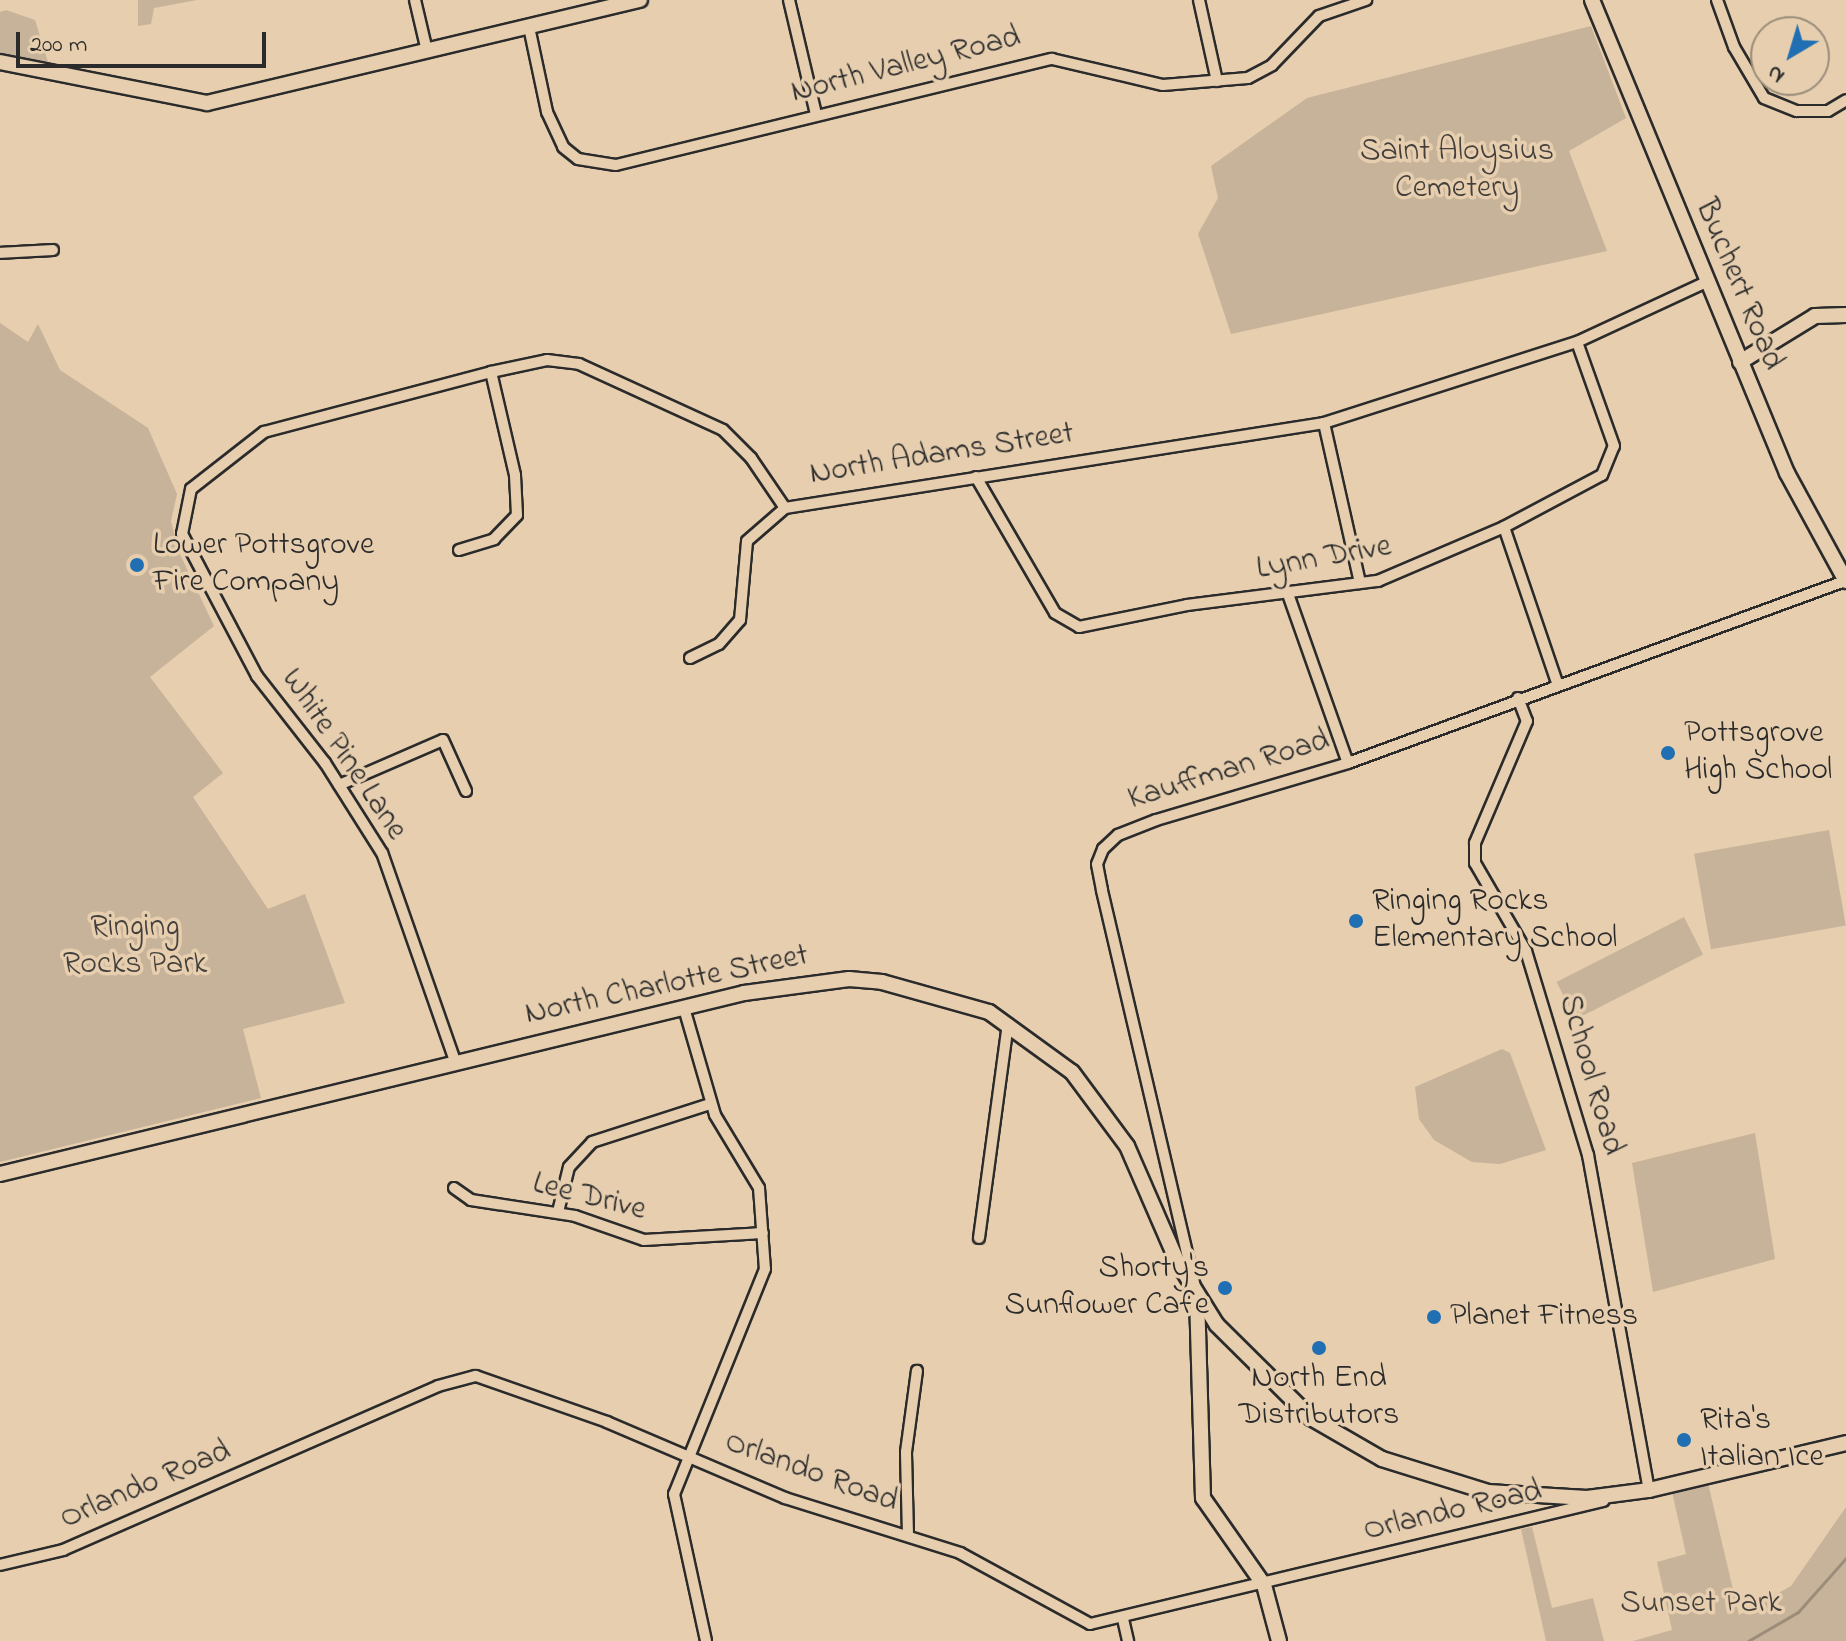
<!DOCTYPE html>
<style>
body{margin:0}
#map{position:relative;width:1846px;height:1641px;overflow:hidden;background:#e6ceaf;font-family:"Indie Flower",sans-serif}
div>[style]{position:absolute}
.green>*{inset:0;background:#c7b399;transform-origin:0 0}
.stream>*{height:3px;margin:-1.5px;padding:0 1.5px;transform-origin:1.5px;border-radius:1.5px;background:#9c8d7a}
.roads{filter:drop-shadow(2px 0 #2b2b2b) drop-shadow(-2px 0 #2b2b2b) drop-shadow(0 2px #2b2b2b) drop-shadow(0 -2px #2b2b2b)}
.street>*{height:10px;margin:-5px;padding:0 5px;transform-origin:5px;border-radius:5px;background:#e6ceaf}
.secondary>*{height:14px;margin:-7px;padding:0 7px;transform-origin:7px;border-radius:7px;background:#e6ceaf}
.dots>*{width:22px;height:22px;translate:-50% -50%;box-sizing:border-box;border:4px solid #e6ceaf;border-radius:50%}
span{translate:-50% -50%;white-space:nowrap;text-align:center;line-height:1.15;-webkit-text-stroke:7px #e6ceaf;paint-order:stroke}
.street-label{font-size:32px;color:#2b2b2b}
.park-label{font-size:32px;color:#423f3c}
.poi-label{font-size:32px;color:#2b2b2b}
.left{translate:0 -50%;text-align:left}
.right{translate:-100% -50%;text-align:right}
.north{position:absolute;left:1750px;top:16px;width:80px;height:80px;box-sizing:border-box;background:#e6ceaf;border:2px solid #9b8d7a;border-radius:50%;rotate:218deg;font-size:22px;font-weight:700;line-height:32px;text-align:center;color:#2b2b2b}
.north::after{content:'';display:block;margin:auto;width:28px;height:36px;background:#1f6fb2;clip-path:polygon(50% 0,100% 100%,50% 72%,0 100%)}
.scale{position:absolute;left:16px;top:32px;width:250px;height:36px;box-sizing:border-box;border:4px solid #2b2b2b;border-top:0;padding-left:10px;font-size:24px;line-height:28px;white-space:nowrap;color:#2b2b2b;-webkit-text-stroke:6px #e6ceaf;paint-order:stroke}
</style>
<div id="map">
<div class="green">
<div style="clip-path:polygon(138px 0,197px 0,154px 8px,151px 24px,138px 26px)"></div>
<div style="clip-path:polygon(6px 10px,35px 20px,48px 62px,0 57px,0 12px)"></div>
<div style="clip-path:polygon(1591px 26px,1626px 118px,1569px 151px,1607px 251px,1231px 334px,1198px 234px,1218px 198px,1211px 166px,1307px 98px)"></div>
<div style="clip-path:polygon(0 323px,28px 342px,38px 324px,60px 370px,148px 428px,177px 494px,171px 521px,178px 550px,214px 626px,150px 677px,223px 773px,193px 797px,268px 909px,305px 894px,345px 1003px,243px 1029px,261px 1098px,0 1162px)"></div>
<div style="left:1829px;top:830px;width:97px;height:137px;rotate:80deg"></div>
<div style="left:1684px;top:917px;width:42px;height:143px;rotate:63deg"></div>
<div style="clip-path:polygon(1502px 1049px,1510px 1053px,1546px 1150px,1500px 1164px,1472px 1162px,1434px 1140px,1419px 1119px,1415px 1087px)"></div>
<div style="clip-path:polygon(1755px 1133px,1775px 1259px,1653px 1292px,1632px 1163px)"></div>
<div style="clip-path:polygon(1708px 1483px,1739px 1615px,1791px 1586px,1846px 1507px,1846px 1641px,1633px 1641px,1672px 1630px,1657px 1562px,1686px 1554px,1672px 1492px)"></div>
<div style="clip-path:polygon(1532px 1527px,1552px 1608px,1593px 1598px,1604px 1641px,1546px 1641px,1521px 1529px)"></div>
</div>
<div class="stream">
<div style="left:1748px;top:1641px;width:58px;rotate:-30.1deg"></div>
<div style="left:1798px;top:1612px;width:72px;rotate:-48.4deg"></div>
</div>
<div class="roads">
<div class="street">
<div style="left:415px;top:0;width:52px;rotate:76.8deg"></div>
<div style="left:789px;top:0;width:117px;rotate:76.7deg"></div>
<div style="left:1199px;top:0;width:83px;rotate:77.5deg"></div>
<div style="left:1717px;top:0;width:50px;rotate:70.1deg"></div>
<div style="left:1734px;top:47px;width:59px;rotate:59.5deg"></div>
<div style="left:1764px;top:98px;width:35px;rotate:22deg"></div>
<div style="left:1797px;top:111px;width:31px"></div>
<div style="left:1828px;top:111px;width:21px;rotate:-31deg"></div>
<div style="left:529px;top:27px;width:87px;rotate:78deg"></div>
<div style="left:547px;top:112px;width:38px;rotate:65deg"></div>
<div style="left:563px;top:147px;width:19px;rotate:39deg"></div>
<div style="left:578px;top:159px;width:38px;rotate:9deg"></div>
<div style="left:616px;top:165px;width:449px;rotate:-13.7deg"></div>
<div style="left:1052px;top:59px;width:114px;rotate:13.2deg"></div>
<div style="left:1163px;top:85px;width:85px;rotate:-4.7deg"></div>
<div style="left:1248px;top:78px;width:27px;rotate:-28deg"></div>
<div style="left:1272px;top:65px;width:68px;rotate:-46.2deg"></div>
<div style="left:1319px;top:16px;width:50px;rotate:-18.8deg"></div>
<div style="left:0;top:253px;width:53px;rotate:-3.2deg"></div>
<div style="left:1324px;top:423px;width:164px;rotate:77.3deg"></div>
<div style="left:976px;top:477px;width:157px;rotate:59.8deg"></div>
<div style="left:1055px;top:613px;width:28px;rotate:30deg"></div>
<div style="left:1079px;top:627px;width:110px;rotate:-11.5deg"></div>
<div style="left:1187px;top:605px;width:193px;rotate:-7.2deg"></div>
<div style="left:1378px;top:581px;width:137px;rotate:-23.2deg"></div>
<div style="left:1504px;top:527px;width:111px;rotate:-28deg"></div>
<div style="left:1602px;top:475px;width:31px;rotate:-68deg"></div>
<div style="left:1614px;top:446px;width:110px;rotate:-109.6deg"></div>
<div style="left:1504px;top:527px;width:165px;rotate:71.2deg"></div>
<div style="left:459px;top:550px;width:37px;rotate:-17deg"></div>
<div style="left:494px;top:539px;width:33px;rotate:-46deg"></div>
<div style="left:517px;top:515px;width:40px;rotate:-92.9deg"></div>
<div style="left:515px;top:475px;width:106px;rotate:-103.1deg"></div>
<div style="left:1288px;top:594px;width:179px;rotate:70.5deg"></div>
<div style="left:690px;top:658px;width:32px;rotate:-26deg"></div>
<div style="left:719px;top:644px;width:32px;rotate:-49deg"></div>
<div style="left:740px;top:620px;width:79px;rotate:-84.9deg"></div>
<div style="left:747px;top:541px;width:50px;rotate:-41deg"></div>
<div style="left:1518px;top:698px;width:25px;rotate:69deg"></div>
<div style="left:1527px;top:721px;width:133px;rotate:113.1deg"></div>
<div style="left:1475px;top:843px;width:20px;rotate:90deg"></div>
<div style="left:1475px;top:863px;width:102px;rotate:59.9deg"></div>
<div style="left:1526px;top:951px;width:213px;rotate:73.1deg"></div>
<div style="left:1588px;top:1155px;width:341px;rotate:79.7deg"></div>
<div style="left:339px;top:785px;width:113px;rotate:-23.4deg"></div>
<div style="left:443px;top:740px;width:56px;rotate:65.7deg"></div>
<div style="left:684px;top:1008px;width:111px;rotate:73.8deg"></div>
<div style="left:715px;top:1115px;width:85px;rotate:58.9deg"></div>
<div style="left:759px;top:1188px;width:81px;rotate:85.8deg"></div>
<div style="left:765px;top:1269px;width:243px;rotate:112deg"></div>
<div style="left:674px;top:1494px;width:150px;rotate:77.7deg"></div>
<div style="left:455px;top:1061px;width:220px;rotate:-109.3deg"></div>
<div style="left:382px;top:853px;width:107px;rotate:-122.3deg"></div>
<div style="left:325px;top:763px;width:110px;rotate:-128deg"></div>
<div style="left:257px;top:676px;width:161px;rotate:-117.8deg"></div>
<div style="left:182px;top:534px;width:46px;rotate:-78.7deg"></div>
<div style="left:191px;top:489px;width:93px;rotate:-38deg"></div>
<div style="left:264px;top:432px;width:235px;rotate:-14.8deg"></div>
<div style="left:491px;top:372px;width:57px;rotate:-12.1deg"></div>
<div style="left:547px;top:360px;width:32px;rotate:7deg"></div>
<div style="left:579px;top:364px;width:158px;rotate:24.6deg"></div>
<div style="left:723px;top:430px;width:40px;rotate:45deg"></div>
<div style="left:751px;top:458px;width:60px;rotate:55.8deg"></div>
<div style="left:785px;top:508px;width:546px;rotate:-8.96deg"></div>
<div style="left:1324px;top:423px;width:266px;rotate:-17.8deg"></div>
<div style="left:1577px;top:342px;width:142px;rotate:-24.9deg"></div>
<div style="left:454px;top:1188px;width:21px;rotate:35deg"></div>
<div style="left:471px;top:1200px;width:105px;rotate:8.7deg"></div>
<div style="left:575px;top:1216px;width:73px;rotate:19.2deg"></div>
<div style="left:644px;top:1240px;width:119px;rotate:-3.4deg"></div>
<div style="left:558px;top:1212px;width:46px;rotate:-76.3deg"></div>
<div style="left:569px;top:1167px;width:34px;rotate:-47deg"></div>
<div style="left:592px;top:1142px;width:124px;rotate:-17.9deg"></div>
<div style="left:979px;top:1238px;width:216px;rotate:-82.3deg"></div>
<div style="left:1195px;top:1287px;width:408px;rotate:-103.2deg"></div>
<div style="left:1102px;top:890px;width:26px;rotate:-101deg"></div>
<div style="left:1097px;top:864px;width:16px;rotate:-68deg"></div>
<div style="left:1103px;top:849px;width:21px;rotate:-43deg"></div>
<div style="left:1118px;top:835px;width:41px;rotate:-21.5deg"></div>
<div style="left:1156px;top:820px;width:200px;rotate:-16.5deg"></div>
<div style="left:1348px;top:763px;width:526px;rotate:-20.12deg"></div>
<div style="left:908px;top:1535px;width:83px;rotate:-91.4deg"></div>
<div style="left:906px;top:1452px;width:82px;rotate:-82.3deg"></div>
<div style="left:0;top:1565px;width:65px;rotate:-13.4deg"></div>
<div style="left:63px;top:1550px;width:409px;rotate:-23.6deg"></div>
<div style="left:438px;top:1386px;width:39px;rotate:-15deg"></div>
<div style="left:476px;top:1376px;width:139px;rotate:19.3deg"></div>
<div style="left:607px;top:1422px;width:194px;rotate:23.1deg"></div>
<div style="left:785px;top:1498px;width:183px;rotate:17.4deg"></div>
<div style="left:960px;top:1553px;width:148px;rotate:28.6deg"></div>
<div style="left:1090px;top:1624px;width:528px;rotate:-13.48deg"></div>
<div style="left:1123px;top:1619px;width:23px;rotate:77deg"></div>
</div>
<div class="secondary">
<div style="left:1592px;top:0;width:512px;rotate:67.6deg"></div>
<div style="left:1787px;top:473px;width:123px;rotate:61.4deg"></div>
<div style="left:0;top:62px;width:211px;rotate:11.2deg"></div>
<div style="left:207px;top:103px;width:445px;rotate:-13.4deg"></div>
<div style="left:1740px;top:362px;width:88px;rotate:-31.5deg"></div>
<div style="left:1815px;top:316px;width:31px;rotate:-2deg"></div>
<div style="left:0;top:1174px;width:766px;rotate:-13.67deg"></div>
<div style="left:744px;top:993px;width:106px;rotate:-7.6deg"></div>
<div style="left:849px;top:979px;width:33px;rotate:5deg"></div>
<div style="left:882px;top:982px;width:111px;rotate:15.7deg"></div>
<div style="left:989px;top:1012px;width:102px;rotate:35.9deg"></div>
<div style="left:1072px;top:1072px;width:92px;rotate:53.4deg"></div>
<div style="left:1127px;top:1146px;width:125px;rotate:66.5deg"></div>
<div style="left:1177px;top:1261px;width:75px;rotate:58deg"></div>
<div style="left:1217px;top:1325px;width:132px;rotate:44.7deg"></div>
<div style="left:1311px;top:1418px;width:82px;rotate:30deg"></div>
<div style="left:1382px;top:1459px;width:111px;rotate:17.3deg"></div>
<div style="left:1488px;top:1492px;width:99px;rotate:3.5deg"></div>
<div style="left:1587px;top:1498px;width:63px;rotate:-7.4deg"></div>
<div style="left:1649px;top:1490px;width:203px;rotate:-13.4deg"></div>
<div style="left:1197px;top:1296px;width:202px;rotate:88.3deg"></div>
<div style="left:1203px;top:1498px;width:106px;rotate:55deg"></div>
<div style="left:1264px;top:1585px;width:58px;rotate:75deg"></div>
</div>
</div>
<div class="dots">
<div style="left:137px;top:565px;background:#1f6fb2"></div>
<div style="left:1668px;top:753px;background:#1f6fb2"></div>
<div style="left:1356px;top:921px;background:#1f6fb2"></div>
<div style="left:1225px;top:1288px;background:#1f6fb2"></div>
<div style="left:1434px;top:1317px;background:#1f6fb2"></div>
<div style="left:1319px;top:1348px;background:#1f6fb2"></div>
<div style="left:1684px;top:1440px;background:#1f6fb2"></div>
</div>
<div class="street-label">
<span style="left:906px;top:66px;rotate:-14deg">North Valley Road</span>
<span style="left:1738px;top:285px;rotate:67deg">Buchert Road</span>
<span style="left:942px;top:455px;rotate:-9deg">North Adams Street</span>
<span style="left:1324px;top:559px;rotate:-10deg">Lynn Drive</span>
<span style="left:343px;top:755px;rotate:56deg">White Pine Lane</span>
<span style="left:1229px;top:771px;rotate:-17deg">Kauffman Road</span>
<span style="left:667px;top:986px;rotate:-12deg">North Charlotte Street</span>
<span style="left:1590px;top:1075px;rotate:74deg">School Road</span>
<span style="left:589px;top:1198px;rotate:14deg">Lee Drive</span>
<span style="left:811px;top:1473px;rotate:20deg">Orlando Road</span>
<span style="left:146px;top:1486px;rotate:-23deg">Orlando Road</span>
<span style="left:1453px;top:1512px;rotate:-13deg">Orlando Road</span>
</div>
<div class="park-label">
<span style="left:1457px;top:171px">Saint Aloysius<br>Cemetery</span>
<span style="left:135px;top:947px">Ringing<br>Rocks Park</span>
<span style="left:1701px;top:1604px">Sunset Park</span>
</div>
<div class="poi-label">
<span class="left" style="left:153px;top:565px">Lower Pottsgrove<br>Fire Company</span>
<span class="left" style="left:1684px;top:753px">Pottsgrove<br>High School</span>
<span class="left" style="left:1372px;top:921px">Ringing Rocks<br>Elementary School</span>
<span class="right" style="left:1209px;top:1288px">Shorty's<br>Sunflower Cafe</span>
<span class="left" style="left:1450px;top:1317px">Planet Fitness</span>
<span style="left:1319px;top:1398px">North End<br>Distributors</span>
<span class="left" style="left:1700px;top:1440px">Rita's<br>Italian Ice</span>
</div>
<div class="north">N</div>
<div class="scale">200 m</div>
</div>
